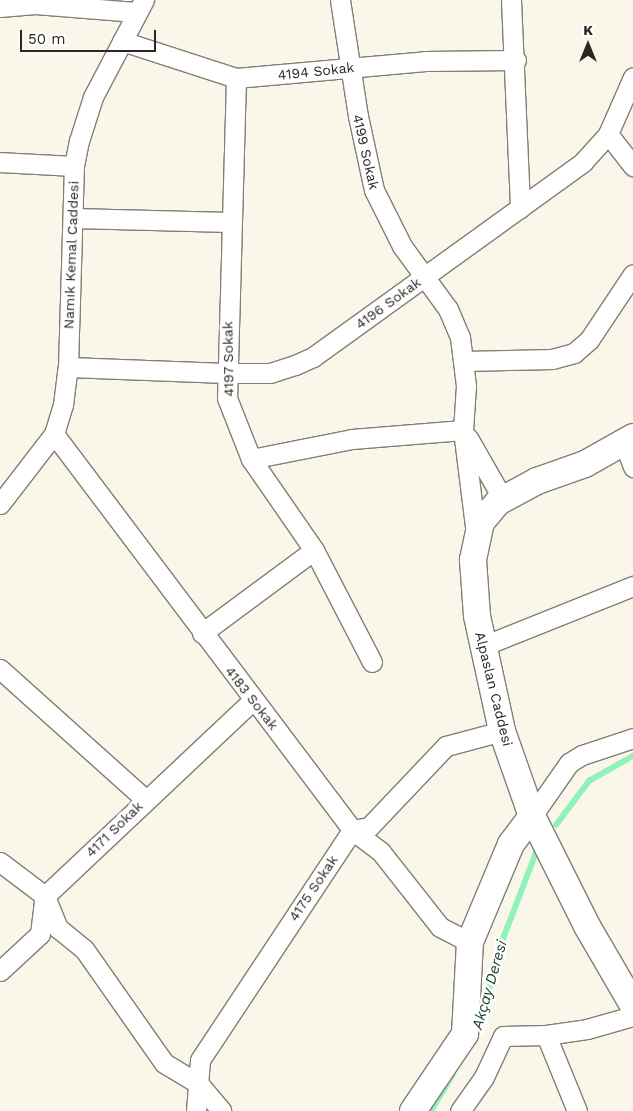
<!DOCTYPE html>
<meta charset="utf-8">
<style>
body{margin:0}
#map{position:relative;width:633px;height:1111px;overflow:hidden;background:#faf7ea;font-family:"Work Sans",sans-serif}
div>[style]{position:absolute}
.stream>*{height:5.5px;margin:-2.75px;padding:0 2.75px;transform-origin:2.75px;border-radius:2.75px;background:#90f2b9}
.roads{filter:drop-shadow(1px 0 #827f74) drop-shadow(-1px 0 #827f74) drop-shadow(0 1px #827f74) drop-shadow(0 -1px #827f74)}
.street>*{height:19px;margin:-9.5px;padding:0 9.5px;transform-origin:9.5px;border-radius:9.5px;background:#fff}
.secondary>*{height:26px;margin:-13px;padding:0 13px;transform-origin:13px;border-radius:13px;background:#fff}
span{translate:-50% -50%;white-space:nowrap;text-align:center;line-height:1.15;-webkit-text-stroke:5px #fff;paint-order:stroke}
.street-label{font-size:14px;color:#292723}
.water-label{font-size:15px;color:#133d27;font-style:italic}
.north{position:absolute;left:563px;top:20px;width:50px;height:50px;-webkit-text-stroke:4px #fff;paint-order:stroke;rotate:0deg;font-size:14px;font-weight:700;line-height:20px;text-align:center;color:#292723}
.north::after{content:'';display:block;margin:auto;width:18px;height:22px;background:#292723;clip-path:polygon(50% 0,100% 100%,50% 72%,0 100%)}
.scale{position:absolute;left:20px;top:30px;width:136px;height:22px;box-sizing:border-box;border:2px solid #292723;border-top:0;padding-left:6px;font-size:15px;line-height:18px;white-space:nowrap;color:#292723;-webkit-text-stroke:4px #fff;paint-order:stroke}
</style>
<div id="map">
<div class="stream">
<div style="left:556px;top:825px;width:55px;rotate:-53.1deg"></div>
<div style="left:589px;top:781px;width:51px;rotate:-29.6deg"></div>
<div style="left:477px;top:1034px;width:93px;rotate:-75.1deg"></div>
<div style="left:501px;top:944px;width:97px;rotate:-69deg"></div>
<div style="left:431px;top:1111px;width:41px;rotate:-59deg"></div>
</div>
<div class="roads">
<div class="street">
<div style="left:340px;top:0;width:117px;rotate:81.2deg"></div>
<div style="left:358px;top:116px;width:76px;rotate:77.8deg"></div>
<div style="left:374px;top:190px;width:63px;rotate:63.4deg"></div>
<div style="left:402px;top:246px;width:78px;rotate:53.9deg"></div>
<div style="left:448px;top:309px;width:30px;rotate:67deg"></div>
<div style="left:460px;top:337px;width:49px;rotate:83deg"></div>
<div style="left:466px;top:386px;width:44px;rotate:93.9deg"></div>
<div style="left:463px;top:430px;width:106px;rotate:82.9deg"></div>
<div style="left:511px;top:0;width:208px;rotate:87.5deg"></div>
<div style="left:0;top:7px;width:35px;rotate:-5deg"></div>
<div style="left:35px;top:4px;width:101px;rotate:4.5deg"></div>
<div style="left:122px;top:41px;width:120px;rotate:18deg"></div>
<div style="left:236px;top:78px;width:190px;rotate:-5.1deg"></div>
<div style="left:425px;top:61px;width:91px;rotate:-0.6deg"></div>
<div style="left:236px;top:78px;width:320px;rotate:91.6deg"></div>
<div style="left:227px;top:398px;width:66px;rotate:68.5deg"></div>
<div style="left:251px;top:459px;width:111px;rotate:55.3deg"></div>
<div style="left:314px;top:550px;width:126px;rotate:62.6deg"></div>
<div style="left:608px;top:134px;width:41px;rotate:52deg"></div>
<div style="left:0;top:162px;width:74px;rotate:3.1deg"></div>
<div style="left:73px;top:218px;width:157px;rotate:1.5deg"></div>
<div style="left:464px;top:361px;width:88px;rotate:-1.3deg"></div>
<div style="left:552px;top:359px;width:23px;rotate:-15deg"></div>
<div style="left:574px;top:353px;width:20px;rotate:-41deg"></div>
<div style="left:589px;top:340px;width:79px;rotate:-56.3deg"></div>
<div style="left:68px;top:367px;width:158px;rotate:2.2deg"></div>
<div style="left:226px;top:373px;width:44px"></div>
<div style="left:270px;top:373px;width:26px;rotate:-18deg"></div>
<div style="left:295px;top:365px;width:20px;rotate:-24deg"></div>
<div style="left:313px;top:357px;width:333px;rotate:-35.8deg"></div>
<div style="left:583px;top:162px;width:38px;rotate:-48deg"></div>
<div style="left:608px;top:134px;width:62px;rotate:-66.3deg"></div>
<div style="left:54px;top:434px;width:496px;rotate:53deg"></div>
<div style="left:352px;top:830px;width:36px;rotate:37deg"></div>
<div style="left:381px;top:852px;width:95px;rotate:51.8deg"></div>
<div style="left:440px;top:927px;width:34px;rotate:27deg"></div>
<div style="left:468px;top:438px;width:70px;rotate:60.2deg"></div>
<div style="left:624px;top:443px;width:26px;rotate:69deg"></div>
<div style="left:251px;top:459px;width:103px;rotate:-11.2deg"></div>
<div style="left:352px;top:439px;width:111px;rotate:-4.6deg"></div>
<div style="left:0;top:504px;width:88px;rotate:-52.4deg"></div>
<div style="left:54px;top:434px;width:30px;rotate:-73deg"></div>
<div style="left:63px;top:405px;width:38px;rotate:-83deg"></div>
<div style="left:68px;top:367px;width:201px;rotate:-88.3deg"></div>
<div style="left:74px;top:166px;width:25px;rotate:-79deg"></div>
<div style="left:79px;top:141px;width:46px;rotate:-72.3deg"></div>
<div style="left:93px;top:97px;width:110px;rotate:-62.3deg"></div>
<div style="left:202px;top:633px;width:139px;rotate:-36.5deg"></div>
<div style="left:483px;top:646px;width:162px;rotate:-21.8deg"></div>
<div style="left:0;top:669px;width:195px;rotate:41.9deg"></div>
<div style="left:532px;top:816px;width:65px;rotate:-55.1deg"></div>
<div style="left:569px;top:763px;width:15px;rotate:-32deg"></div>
<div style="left:582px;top:755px;width:54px;rotate:-18.4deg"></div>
<div style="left:0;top:862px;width:56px;rotate:37.1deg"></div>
<div style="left:45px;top:896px;width:35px;rotate:68deg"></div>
<div style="left:58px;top:928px;width:33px;rotate:39deg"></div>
<div style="left:84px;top:949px;width:139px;rotate:54.9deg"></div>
<div style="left:164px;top:1063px;width:41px;rotate:31deg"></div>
<div style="left:199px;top:1084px;width:35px;rotate:50deg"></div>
<div style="left:0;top:971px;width:54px;rotate:-42.8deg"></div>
<div style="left:40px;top:934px;width:38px;rotate:-83deg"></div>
<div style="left:45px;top:896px;width:286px;rotate:-43.3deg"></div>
<div style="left:546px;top:1035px;width:82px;rotate:67.8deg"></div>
<div style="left:196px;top:1111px;width:51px;rotate:-85.5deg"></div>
<div style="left:200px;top:1060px;width:276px;rotate:-56.5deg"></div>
<div style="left:352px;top:830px;width:17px;rotate:-10deg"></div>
<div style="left:369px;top:827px;width:112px;rotate:-46.5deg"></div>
<div style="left:446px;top:746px;width:58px;rotate:-15deg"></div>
<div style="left:460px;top:1111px;width:42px;rotate:-54.8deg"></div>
<div style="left:484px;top:1077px;width:45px;rotate:-65.1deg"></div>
<div style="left:503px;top:1036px;width:43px;rotate:-1.3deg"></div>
<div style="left:546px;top:1035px;width:41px;rotate:-8.3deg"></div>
<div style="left:587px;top:1029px;width:48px;rotate:-15.8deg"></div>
</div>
<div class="secondary">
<div style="left:633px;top:437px;width:55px;rotate:150.6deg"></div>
<div style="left:585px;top:464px;width:51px;rotate:160.5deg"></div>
<div style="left:537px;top:481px;width:44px;rotate:151.7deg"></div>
<div style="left:498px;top:502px;width:26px;rotate:130deg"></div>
<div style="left:481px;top:522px;width:39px;rotate:102deg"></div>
<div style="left:473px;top:560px;width:56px;rotate:85.9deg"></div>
<div style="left:477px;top:616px;width:118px;rotate:77.7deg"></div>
<div style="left:502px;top:731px;width:90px;rotate:70.6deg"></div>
<div style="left:532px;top:816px;width:123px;rotate:63.4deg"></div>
<div style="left:587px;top:926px;width:91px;rotate:59.8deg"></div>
<div style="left:413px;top:1111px;width:93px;rotate:-56deg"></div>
<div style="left:465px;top:1034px;width:92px;rotate:-86.9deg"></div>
<div style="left:470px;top:942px;width:106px;rotate:-67.3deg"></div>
<div style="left:511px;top:844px;width:35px;rotate:-53deg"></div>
</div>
</div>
<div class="street-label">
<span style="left:316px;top:71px;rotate:-6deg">4194 Sokak</span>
<span style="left:366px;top:152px;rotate:77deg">4199 Sokak</span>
<span style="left:71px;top:255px;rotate:-88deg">Namık Kemal Caddesi</span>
<span style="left:388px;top:303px;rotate:-36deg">4196 Sokak</span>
<span style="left:228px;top:359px;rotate:-91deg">4197 Sokak</span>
<span style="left:494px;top:689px;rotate:76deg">Alpaslan Caddesi</span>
<span style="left:252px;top:698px;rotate:52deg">4183 Sokak</span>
<span style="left:114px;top:829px;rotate:-44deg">4171 Sokak</span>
<span style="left:313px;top:888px;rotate:-56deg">4175 Sokak</span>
</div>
<div class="water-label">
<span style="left:490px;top:985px;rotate:-74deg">Akçay Deresi</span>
</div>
<div class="north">K</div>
<div class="scale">50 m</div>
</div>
